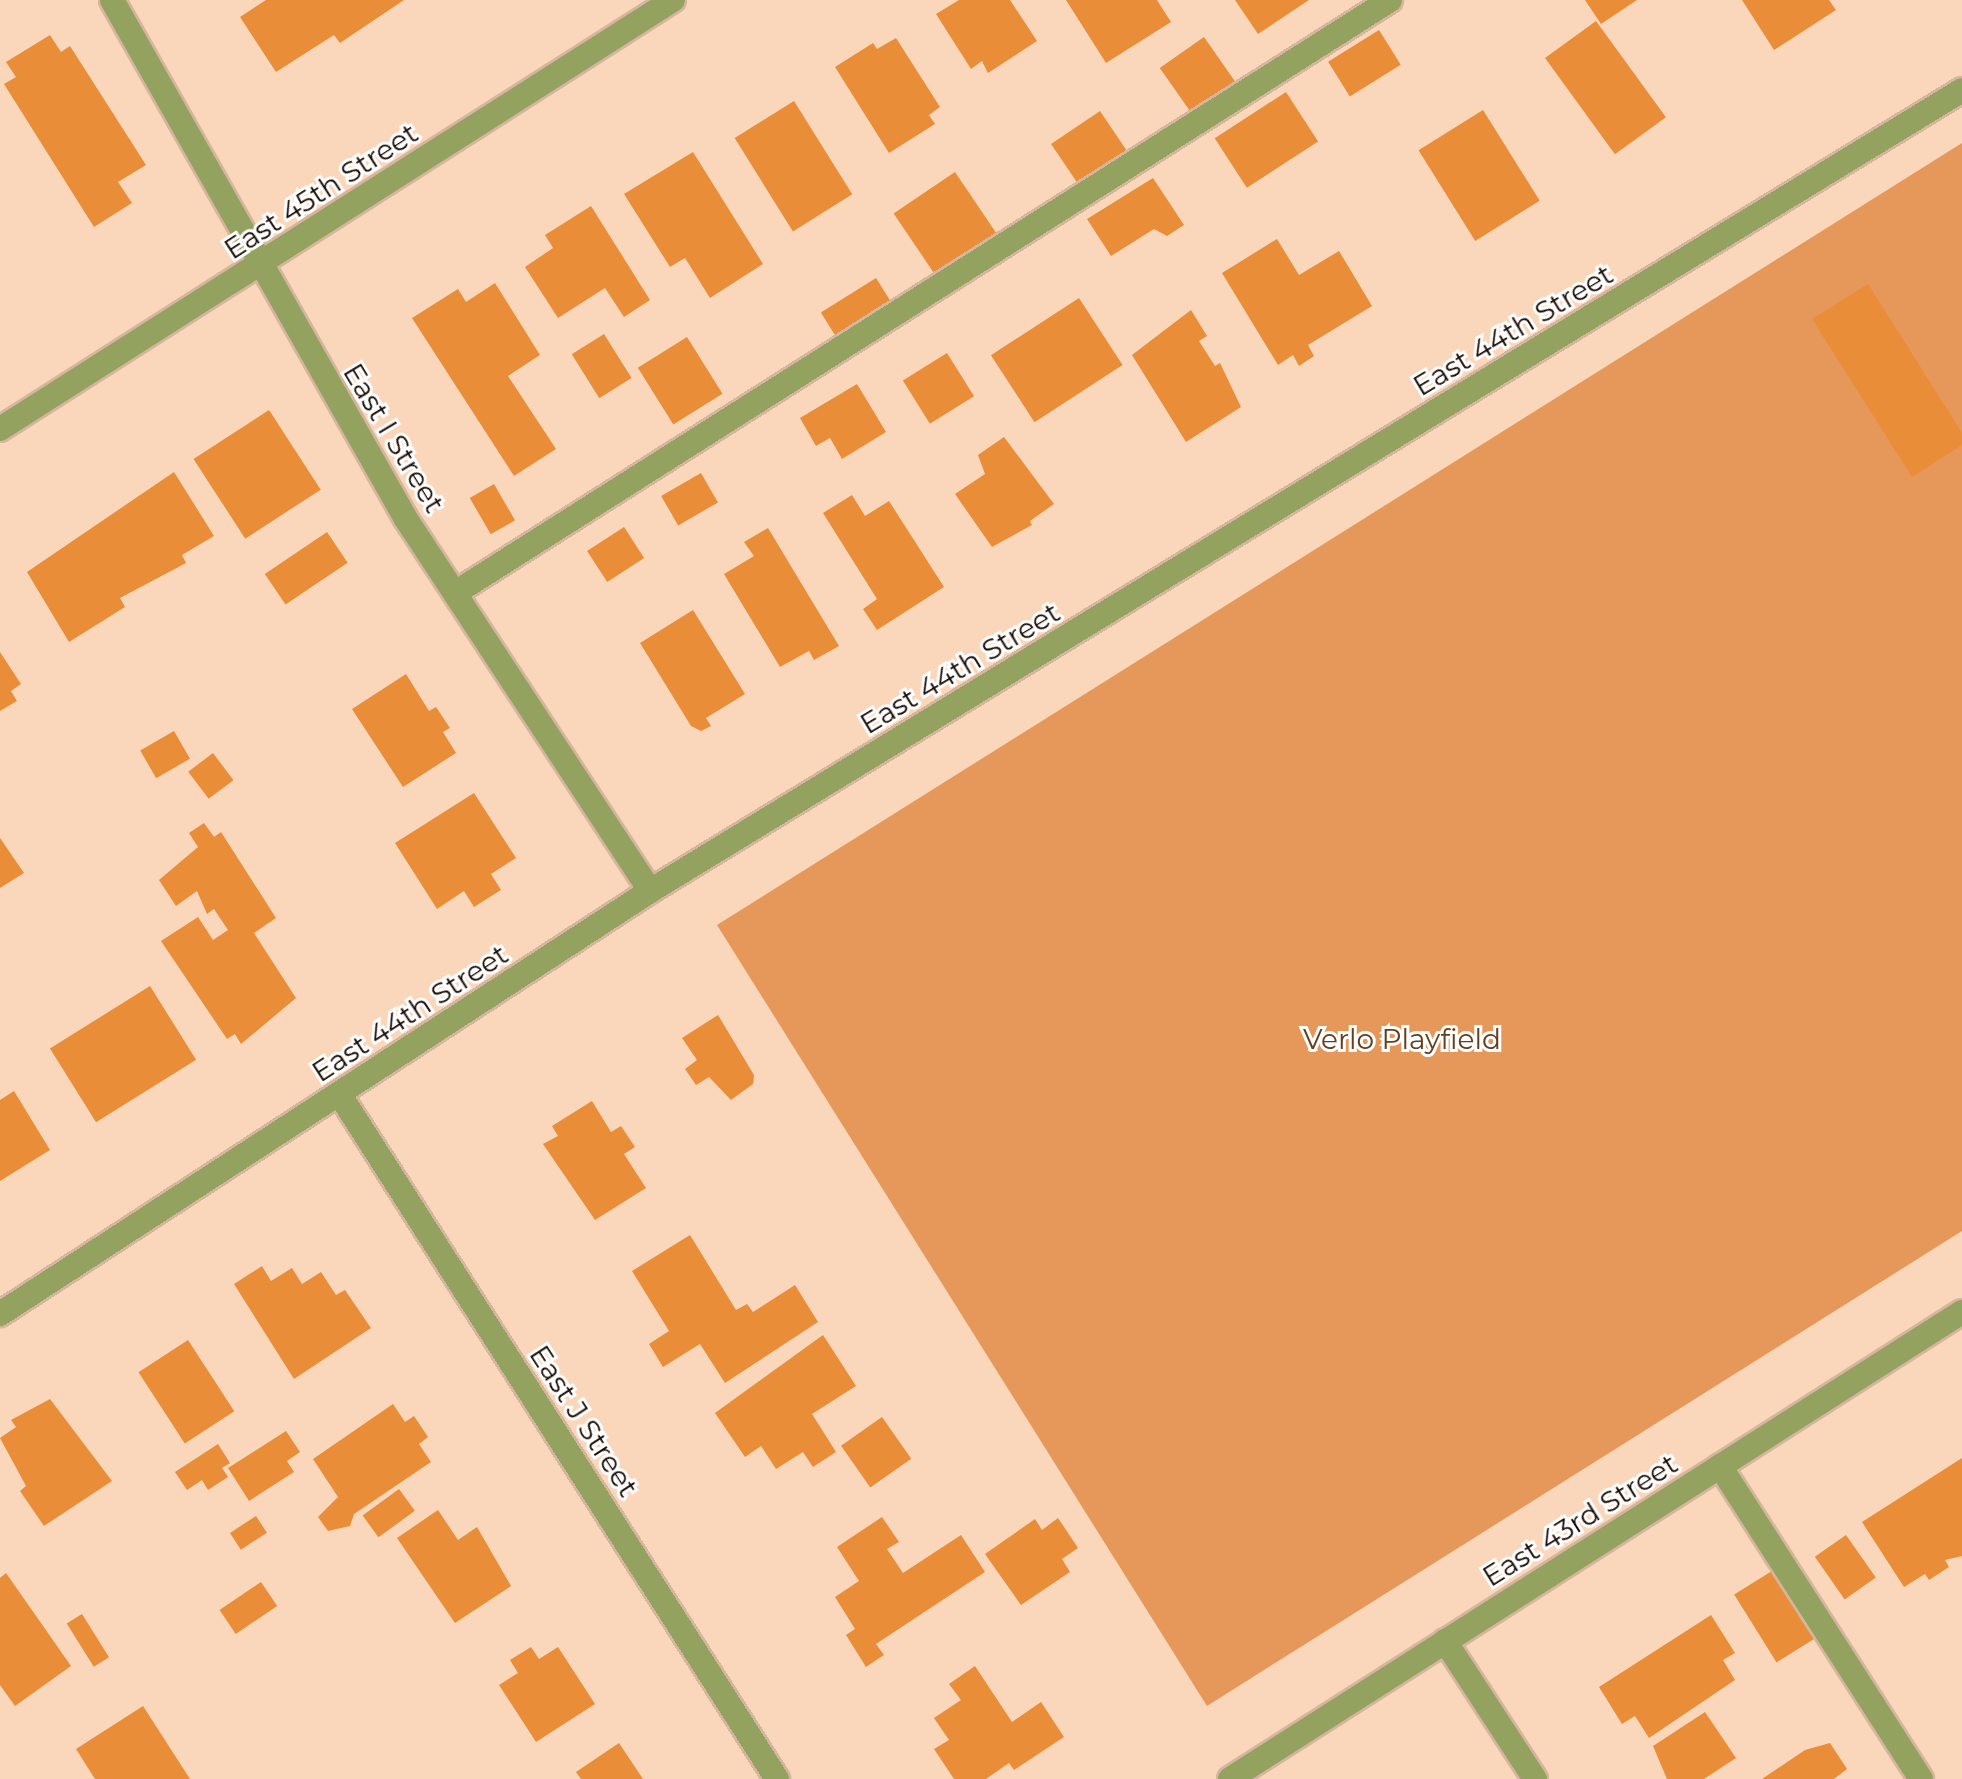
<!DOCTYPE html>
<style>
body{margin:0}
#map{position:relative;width:1962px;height:1779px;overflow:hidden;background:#fad6bb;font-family:Montserrat,sans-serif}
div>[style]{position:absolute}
.green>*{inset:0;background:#e59859}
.building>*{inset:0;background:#e98d39;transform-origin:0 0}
.roads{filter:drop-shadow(2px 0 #d6b59e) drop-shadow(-2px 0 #d6b59e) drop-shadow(0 2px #d6b59e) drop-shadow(0 -2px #d6b59e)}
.lane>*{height:24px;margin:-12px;padding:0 12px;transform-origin:12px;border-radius:12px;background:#93a25f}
.street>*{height:24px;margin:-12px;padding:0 12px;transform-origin:12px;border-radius:12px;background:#93a25f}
span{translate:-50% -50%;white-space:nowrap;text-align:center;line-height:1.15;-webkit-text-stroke:6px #fff;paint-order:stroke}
.street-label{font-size:28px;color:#160a03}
.park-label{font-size:28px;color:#643e1d}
</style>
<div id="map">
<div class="green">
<div style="clip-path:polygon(1962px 143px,1962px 1231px,1207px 1706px,717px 925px)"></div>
</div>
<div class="building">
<div style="clip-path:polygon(266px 0,404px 0,340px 43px,334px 35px,276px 72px,240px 17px)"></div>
<div style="clip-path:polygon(959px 0,1010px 0,1037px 41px,988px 73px,982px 61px,971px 69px,936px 14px)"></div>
<div style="clip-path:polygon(1066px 0,1157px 0,1171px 22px,1106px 63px)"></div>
<div style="clip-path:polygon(1235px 0,1309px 0,1258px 34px)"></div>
<div style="clip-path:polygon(1585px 0,1637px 0,1601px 24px)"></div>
<div style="clip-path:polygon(1742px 0,1829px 0,1836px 10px,1774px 50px)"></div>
<div style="left:1596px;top:21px;width:119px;height:63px;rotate:54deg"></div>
<div style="left:1379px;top:30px;width:41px;height:60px;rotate:58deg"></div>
<div style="clip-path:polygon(50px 35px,61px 52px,70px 46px,146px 165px,118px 182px,132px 203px,94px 227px,4px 84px,16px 77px,6px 62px)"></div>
<div style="left:1204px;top:37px;width:60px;height:54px;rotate:55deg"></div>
<div style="clip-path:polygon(896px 38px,940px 107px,929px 115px,935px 124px,889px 153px,835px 67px,873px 43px,877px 49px)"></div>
<div style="left:1286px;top:92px;width:59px;height:85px;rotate:57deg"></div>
<div style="left:794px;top:101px;width:110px;height:70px;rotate:58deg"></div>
<div style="left:1483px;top:110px;width:107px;height:76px;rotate:58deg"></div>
<div style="left:1100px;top:111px;width:54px;height:59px;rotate:56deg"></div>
<div style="clip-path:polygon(693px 152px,763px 264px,710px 298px,685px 258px,670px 267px,624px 194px)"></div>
<div style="left:955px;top:172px;width:83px;height:74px;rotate:56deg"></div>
<div style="clip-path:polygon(1153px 178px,1184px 225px,1167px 236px,1154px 229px,1111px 256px,1087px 219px)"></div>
<div style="clip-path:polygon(591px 206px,650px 300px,624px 317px,605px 288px,558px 318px,525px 267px,553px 248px,545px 235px)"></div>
<div style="clip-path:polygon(1277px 239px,1299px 275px,1339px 251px,1372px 306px,1308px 345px,1314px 356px,1299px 366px,1293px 355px,1278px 365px,1222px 273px)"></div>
<div style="left:876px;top:278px;width:34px;height:65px;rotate:58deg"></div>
<div style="clip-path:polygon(495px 283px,540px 355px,508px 376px,556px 449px,514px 476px,412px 318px,458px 289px,466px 302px)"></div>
<div style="clip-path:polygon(1868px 284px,1962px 433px,1962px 445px,1912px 477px,1812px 319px)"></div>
<div style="left:1079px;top:298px;width:80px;height:105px;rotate:57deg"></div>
<div style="clip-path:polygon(1191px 310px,1207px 336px,1199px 341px,1215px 366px,1220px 363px,1241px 407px,1186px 442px,1132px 355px)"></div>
<div style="left:604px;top:334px;width:52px;height:38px;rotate:58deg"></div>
<div style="left:687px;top:337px;width:67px;height:58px;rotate:58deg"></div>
<div style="left:947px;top:353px;width:51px;height:52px;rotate:58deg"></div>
<div style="clip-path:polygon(857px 384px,886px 432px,842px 459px,830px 438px,816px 446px,800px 418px)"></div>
<div style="left:269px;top:410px;width:95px;height:90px;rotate:57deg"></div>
<div style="clip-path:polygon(1004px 437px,1054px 504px,1030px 521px,1032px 525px,992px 547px,955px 494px,985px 474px,978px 455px)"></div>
<div style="clip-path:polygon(174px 472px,214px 536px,182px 555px,186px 563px,120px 598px,125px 607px,69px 642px,27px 572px)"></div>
<div style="left:701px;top:473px;width:34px;height:46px;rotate:60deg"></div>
<div style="left:494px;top:484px;width:42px;height:28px;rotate:60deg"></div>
<div style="clip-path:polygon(852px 495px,865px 516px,889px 501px,944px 587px,877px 630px,863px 609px,877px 599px,823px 513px)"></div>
<div style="left:624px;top:527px;width:37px;height:44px;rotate:57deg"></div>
<div style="clip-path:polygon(768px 528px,839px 646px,814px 660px,809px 651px,780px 667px,724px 574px,754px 556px,744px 542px)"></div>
<div style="left:327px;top:532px;width:37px;height:75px;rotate:56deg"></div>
<div style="clip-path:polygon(693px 610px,745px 694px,706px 718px,711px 726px,701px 731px,691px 726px,640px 643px)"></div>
<div style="clip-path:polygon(0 652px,21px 684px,11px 691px,17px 701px,0 711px)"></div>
<div style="clip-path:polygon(406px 674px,429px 711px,436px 707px,450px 728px,443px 732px,456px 753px,403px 787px,352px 709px)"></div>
<div style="left:174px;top:731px;width:32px;height:39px;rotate:60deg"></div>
<div style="left:213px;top:753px;width:34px;height:31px;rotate:53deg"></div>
<div style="clip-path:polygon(474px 793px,516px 858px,491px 874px,501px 890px,474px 907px,464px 891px,437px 909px,395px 843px)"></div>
<div style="clip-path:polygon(204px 823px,214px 837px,221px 832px,276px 918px,254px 933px,296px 998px,241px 1044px,235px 1034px,227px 1039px,161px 941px,198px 917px,213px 940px,228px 930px,214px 909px,207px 914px,197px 891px,176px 906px,159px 880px,198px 847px,189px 833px)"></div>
<div style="clip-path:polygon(0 838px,24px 873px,0 888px)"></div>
<div style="left:150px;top:986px;width:87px;height:118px;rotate:58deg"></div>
<div style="clip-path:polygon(718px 1015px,754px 1075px,753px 1084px,731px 1100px,709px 1077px,696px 1085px,685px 1069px,697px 1060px,682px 1038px)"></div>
<div style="clip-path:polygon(14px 1091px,50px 1150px,0 1181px,0 1100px)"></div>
<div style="clip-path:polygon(592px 1101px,611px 1132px,621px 1126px,635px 1147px,624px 1154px,646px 1188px,595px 1220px,543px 1144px,558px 1136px,552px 1126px)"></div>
<div style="clip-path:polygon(690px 1235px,736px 1310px,747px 1304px,753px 1312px,795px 1285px,818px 1322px,725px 1383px,700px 1344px,663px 1367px,649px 1344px,669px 1331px,632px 1271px)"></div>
<div style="clip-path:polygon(262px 1266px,271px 1281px,292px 1268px,302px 1284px,321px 1272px,336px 1295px,345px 1290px,371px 1328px,294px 1379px,234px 1284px)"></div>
<div style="clip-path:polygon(823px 1335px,856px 1386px,812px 1414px,836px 1452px,813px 1467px,803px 1452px,776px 1469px,761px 1446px,745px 1457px,715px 1413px)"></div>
<div style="left:188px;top:1340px;width:85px;height:59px;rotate:57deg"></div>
<div style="clip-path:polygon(50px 1399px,112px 1481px,44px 1526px,20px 1491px,26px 1486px,0 1438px,16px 1427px,11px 1420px)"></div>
<div style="clip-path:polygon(393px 1404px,405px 1422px,414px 1416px,428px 1437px,419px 1444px,431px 1462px,354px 1514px,350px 1526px,328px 1531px,318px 1517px,338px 1497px,313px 1459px)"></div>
<div style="left:882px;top:1417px;width:51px;height:50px;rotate:55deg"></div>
<div style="clip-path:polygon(286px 1431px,300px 1452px,287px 1461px,294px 1472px,249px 1501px,228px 1468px)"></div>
<div style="clip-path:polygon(218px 1444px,230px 1463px,222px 1468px,228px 1477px,208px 1490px,202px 1480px,187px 1490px,175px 1472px)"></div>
<div style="clip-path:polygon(1962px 1458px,1962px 1556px,1945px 1560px,1949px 1567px,1929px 1580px,1925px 1574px,1904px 1587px,1862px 1522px)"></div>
<div style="left:399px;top:1489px;width:27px;height:45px;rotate:54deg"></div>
<div style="clip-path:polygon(438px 1510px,458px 1540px,477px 1527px,511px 1586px,455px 1623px,397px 1538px)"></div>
<div style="left:256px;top:1516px;width:20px;height:31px;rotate:57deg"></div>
<div style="clip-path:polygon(882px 1517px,899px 1542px,887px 1549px,903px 1573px,961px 1535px,985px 1572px,876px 1644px,884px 1655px,866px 1667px,846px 1635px,855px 1629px,835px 1597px,859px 1581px,837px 1547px)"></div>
<div style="clip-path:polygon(1058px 1518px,1078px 1548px,1062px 1559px,1070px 1572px,1021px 1605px,985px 1554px,1035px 1519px,1042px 1530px)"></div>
<div style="left:1846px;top:1535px;width:52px;height:38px;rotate:55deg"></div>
<div style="left:1780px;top:1566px;width:80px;height:54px;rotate:58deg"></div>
<div style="clip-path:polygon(6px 1573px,71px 1666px,15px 1706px,0 1685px,0 1578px)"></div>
<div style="left:261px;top:1582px;width:29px;height:50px;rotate:56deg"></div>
<div style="left:82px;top:1614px;width:51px;height:18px;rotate:58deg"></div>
<div style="clip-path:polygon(1711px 1615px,1735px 1653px,1723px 1660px,1735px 1680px,1649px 1738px,1635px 1716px,1622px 1724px,1599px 1687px)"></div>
<div style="clip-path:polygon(531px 1647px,539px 1659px,558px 1647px,595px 1704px,536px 1742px,499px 1685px,518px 1673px,510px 1660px)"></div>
<div style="clip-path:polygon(975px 1666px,1012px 1722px,1041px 1702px,1064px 1737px,1014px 1770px,1009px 1763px,986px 1779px,954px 1779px,934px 1749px,949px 1740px,934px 1718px,961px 1700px,949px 1684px)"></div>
<div style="clip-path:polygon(143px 1706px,190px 1779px,95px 1779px,76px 1749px)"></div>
<div style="clip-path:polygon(1705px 1712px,1736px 1758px,1704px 1779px,1667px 1779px,1653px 1746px)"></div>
<div style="clip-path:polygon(619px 1743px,643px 1779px,581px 1779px,576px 1772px)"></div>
<div style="clip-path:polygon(1830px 1743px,1847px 1769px,1834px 1779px,1762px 1779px,1805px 1750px)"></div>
</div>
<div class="roads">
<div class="lane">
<div style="left:455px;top:593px;width:1107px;rotate:-32.38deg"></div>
<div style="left:1720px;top:1466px;width:372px;rotate:57.3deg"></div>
</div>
<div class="street">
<div style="left:112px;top:0;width:596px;rotate:60.47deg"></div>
<div style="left:406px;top:519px;width:445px;rotate:56.7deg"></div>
<div style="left:0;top:429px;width:798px;rotate:-32.52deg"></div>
<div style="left:340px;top:1095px;width:812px;rotate:57.43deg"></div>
<div style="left:0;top:1314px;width:776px;rotate:-33.05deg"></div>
<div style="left:650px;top:891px;width:1537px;rotate:-31.4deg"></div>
<div style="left:1445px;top:1641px;width:165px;rotate:56.9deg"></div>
<div style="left:1230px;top:1779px;width:868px;rotate:-32.54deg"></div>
</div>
</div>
<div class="street-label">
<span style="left:321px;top:191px;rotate:-33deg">East 45th Street</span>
<span style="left:1513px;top:330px;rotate:-31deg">East 44th Street</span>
<span style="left:394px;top:438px;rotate:59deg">East I Street</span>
<span style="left:960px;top:668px;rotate:-31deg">East 44th Street</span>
<span style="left:410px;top:1013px;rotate:-33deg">East 44th Street</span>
<span style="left:584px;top:1421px;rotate:57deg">East J Street</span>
<span style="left:1580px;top:1520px;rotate:-32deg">East 43rd Street</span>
</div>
<div class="park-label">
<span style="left:1402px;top:1039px">Verlo Playfield</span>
</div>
</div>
